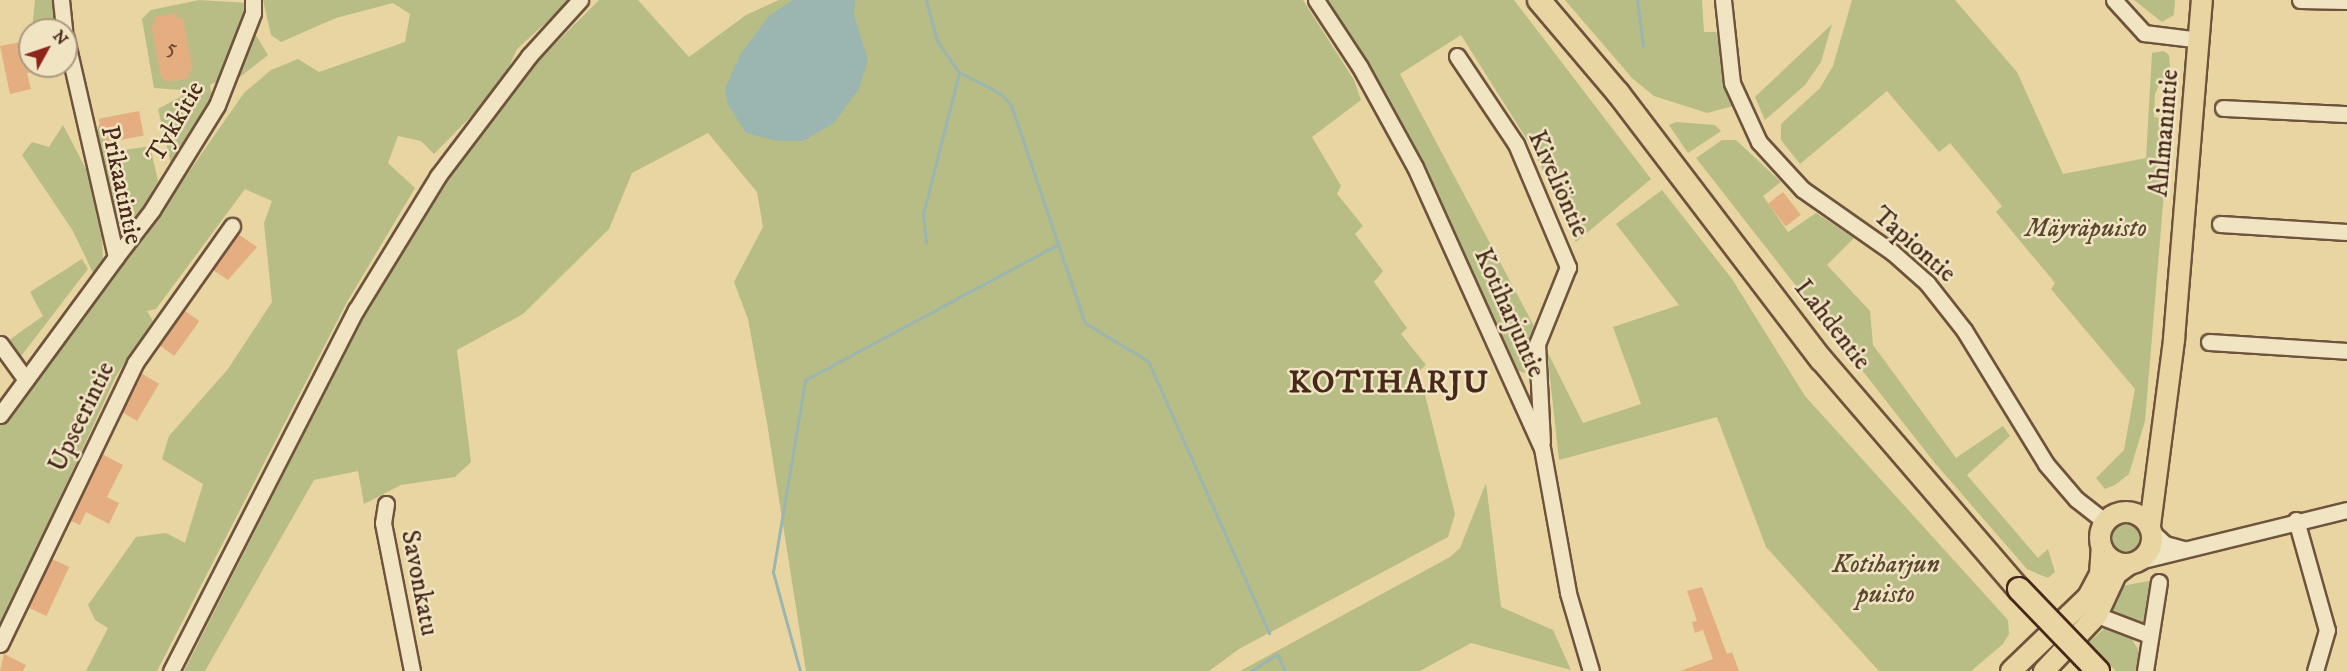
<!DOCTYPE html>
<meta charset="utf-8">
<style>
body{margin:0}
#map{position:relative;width:2347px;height:671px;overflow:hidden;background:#e8d5a2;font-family:"IM FELL DW Pica",serif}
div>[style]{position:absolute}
.green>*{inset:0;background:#b7bd84}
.round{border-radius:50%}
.water>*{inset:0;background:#9bb6b0}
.stream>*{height:3px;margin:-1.5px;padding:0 1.5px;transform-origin:1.5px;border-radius:1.5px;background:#9bb6b0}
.building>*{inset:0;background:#e4ae81;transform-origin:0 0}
.roads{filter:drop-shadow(2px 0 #6f533d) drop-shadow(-2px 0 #6f533d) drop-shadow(0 2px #6f533d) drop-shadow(0 -2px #6f533d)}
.minor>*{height:15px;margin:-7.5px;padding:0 7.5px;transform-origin:7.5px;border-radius:7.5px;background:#f0e4c3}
.major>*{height:20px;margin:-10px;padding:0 10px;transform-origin:10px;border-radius:10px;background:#e8d5a2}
.major>.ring{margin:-10px;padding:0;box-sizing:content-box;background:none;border:20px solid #e8d5a2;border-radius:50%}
.highway>*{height:22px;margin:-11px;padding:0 11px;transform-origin:11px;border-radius:11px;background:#e8d5a2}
.bridges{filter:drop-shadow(2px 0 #47281b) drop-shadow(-2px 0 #47281b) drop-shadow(0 2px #47281b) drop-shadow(0 -2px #47281b)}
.highway-bridge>*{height:22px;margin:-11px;padding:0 11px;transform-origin:11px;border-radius:11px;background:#e8d5a2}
span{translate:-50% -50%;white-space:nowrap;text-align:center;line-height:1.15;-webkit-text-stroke:5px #f0e4c3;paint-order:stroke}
.number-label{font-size:22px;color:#6e4a34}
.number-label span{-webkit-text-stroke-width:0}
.street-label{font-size:26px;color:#47281b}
.park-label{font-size:26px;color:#5d4630;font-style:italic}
.district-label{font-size:32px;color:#47281b;font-weight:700;letter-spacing:1.5px}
.north{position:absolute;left:18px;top:18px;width:60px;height:60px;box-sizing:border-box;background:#f0e4c3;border:2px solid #ac9980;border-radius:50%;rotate:50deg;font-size:16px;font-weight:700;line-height:24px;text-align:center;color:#47281b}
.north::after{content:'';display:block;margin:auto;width:21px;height:27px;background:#8f2418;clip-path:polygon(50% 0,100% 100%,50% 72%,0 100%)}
</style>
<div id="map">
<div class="green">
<div style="clip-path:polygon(35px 0,54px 0,58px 30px,32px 30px)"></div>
<div style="clip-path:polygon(199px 0,248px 3px,218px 81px,210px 85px,212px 95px,172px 168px,158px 109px,182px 96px,182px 90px,154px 88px,142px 19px,151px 10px)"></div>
<div style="clip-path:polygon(263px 0,571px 0,517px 49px,504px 77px,485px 102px,434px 154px,421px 141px,398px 136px,388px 163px,415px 188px,347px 302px,157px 671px,86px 671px,108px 628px,95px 620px,88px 605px,136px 537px,166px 533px,185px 543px,203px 484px,162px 459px,169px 436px,228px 369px,272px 302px,264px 223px,272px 201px,245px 189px,156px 309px,147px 311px,153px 321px,116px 376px,0 628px,0 423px,149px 229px,244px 93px,271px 70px,298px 59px,319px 72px,405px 42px,410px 14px,393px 3px,336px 18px,281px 42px,271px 35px)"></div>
<div style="clip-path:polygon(599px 0,638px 0,689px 57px,746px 15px,779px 0,1303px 0,1354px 80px,1361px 100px,1312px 137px,1341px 186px,1337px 194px,1363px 226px,1355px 234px,1383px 271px,1374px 282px,1407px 328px,1401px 334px,1426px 365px,1419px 371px,1455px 514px,1448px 537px,1239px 649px,1209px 671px,806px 671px,767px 423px,748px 319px,734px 282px,763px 227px,757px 192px,708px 133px,632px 173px,609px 229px,523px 314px,457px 350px,471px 462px,455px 477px,401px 485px,364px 504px,358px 471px,314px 480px,205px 671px,184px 671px,381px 283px,461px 158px,534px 65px)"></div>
<div style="clip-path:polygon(1326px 0,1514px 0,1651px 179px,1576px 242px,1533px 149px,1461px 35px,1400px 74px,1534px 326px,1525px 373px,1516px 370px,1413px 152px)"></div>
<div style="clip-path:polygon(1565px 0,1702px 0,1704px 32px,1716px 32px,1737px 105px,1707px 113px,1654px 96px,1632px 78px)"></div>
<div style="clip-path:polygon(1852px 0,1955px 0,2017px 72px,2063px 174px,2146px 158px,2152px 53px,2164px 51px,2169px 55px,2171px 79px,2159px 85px,2155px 94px,2154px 117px,2166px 119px,2167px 156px,2145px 421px,2129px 474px,2115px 485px,2105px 489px,2096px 478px,2124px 450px,2135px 389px,2051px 289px,2055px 283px,1996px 212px,2002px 206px,1950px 143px,1939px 152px,1887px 91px,1800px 164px,1781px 140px,1781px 124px,1820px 88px,1833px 66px)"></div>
<div style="clip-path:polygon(2134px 0,2175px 0,2174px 15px,2162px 22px)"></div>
<div style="clip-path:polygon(1832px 24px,1821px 62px,1805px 85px,1765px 120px,1755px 97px)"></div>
<div style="clip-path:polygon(254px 32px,268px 55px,236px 80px)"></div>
<div style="clip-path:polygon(1676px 122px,1715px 125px,1721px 131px,1688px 153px,1669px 125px)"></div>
<div style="clip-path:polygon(100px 123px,106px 153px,150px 146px,158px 181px,141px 211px,125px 228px,120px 225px,103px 167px,96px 133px)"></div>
<div style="clip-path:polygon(63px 125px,87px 171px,102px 239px,103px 259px,93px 273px,73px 231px,22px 155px,32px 142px,49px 147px)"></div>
<div style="clip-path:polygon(1722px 140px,1736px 140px,1781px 182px,1763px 196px,1788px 232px,1816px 213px,1854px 238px,1827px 265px,1870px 311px,1873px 345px,1956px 458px,2003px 426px,2010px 436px,1967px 475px,2038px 558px,2048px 549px,2055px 572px,2048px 578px,2027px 569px,1934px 462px,1696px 158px)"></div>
<div style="clip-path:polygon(1662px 190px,1732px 279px,1805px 396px,2008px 620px,2009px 634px,2003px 644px,1971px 671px,1879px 671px,1766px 547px,1717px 417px,1559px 460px,1547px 351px,1583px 423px,1641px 404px,1613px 327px,1679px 305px,1616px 224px)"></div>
<div style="clip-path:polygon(82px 259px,88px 269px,18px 360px,5px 343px,43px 316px,30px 292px)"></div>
<div style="clip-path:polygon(1486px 483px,1501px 607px,1553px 630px,1571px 670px,1471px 643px,1420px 671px,1240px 671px,1450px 557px,1460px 548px)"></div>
<div class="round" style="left:2110px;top:522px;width:32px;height:32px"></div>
<div style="clip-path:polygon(2154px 580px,2142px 626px,2111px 613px,2108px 608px,2117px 587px)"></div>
<div style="clip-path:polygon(2105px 628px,2131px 638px,2138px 649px,2138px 671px,2116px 671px,2091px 646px,2089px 642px)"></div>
</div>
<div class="water">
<div style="clip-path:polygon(793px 0,855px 0,854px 15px,868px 60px,859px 89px,834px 123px,803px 141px,778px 141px,746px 133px,727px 103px,725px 88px,741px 53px,770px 15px)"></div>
</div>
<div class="stream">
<div style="left:926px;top:0;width:42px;rotate:75deg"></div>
<div style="left:937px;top:41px;width:38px;rotate:55deg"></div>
<div style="left:959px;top:72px;width:47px;rotate:27.6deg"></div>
<div style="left:1001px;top:94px;width:15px;rotate:48deg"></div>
<div style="left:1011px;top:105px;width:230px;rotate:71.3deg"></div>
<div style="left:1085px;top:323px;width:74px;rotate:31.1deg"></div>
<div style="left:1148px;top:361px;width:298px;rotate:66deg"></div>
<div style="left:1637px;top:0;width:46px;rotate:82.6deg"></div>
<div style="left:926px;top:243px;width:29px;rotate:-96deg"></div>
<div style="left:923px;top:214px;width:146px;rotate:-75.7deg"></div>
<div style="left:800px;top:671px;width:103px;rotate:-105.3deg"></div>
<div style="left:773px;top:572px;width:195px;rotate:-80.5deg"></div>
<div style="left:805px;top:380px;width:288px;rotate:-28.2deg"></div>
<div style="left:1251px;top:671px;width:31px;rotate:-33deg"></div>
<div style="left:1277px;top:654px;width:19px;rotate:65deg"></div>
</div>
<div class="building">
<div style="clip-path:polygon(177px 13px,178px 19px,183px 18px,193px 71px,188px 72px,189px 78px,167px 82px,161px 77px,151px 24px,156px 23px,154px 17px)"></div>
<div style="clip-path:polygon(20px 42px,32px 72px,27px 73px,31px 89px,10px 94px,0 46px)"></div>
<div style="left:139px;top:111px;width:25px;height:41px;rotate:79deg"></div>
<div style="left:1783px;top:192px;width:29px;height:19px;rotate:52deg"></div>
<div style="clip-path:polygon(238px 234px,257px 247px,228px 280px,213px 270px)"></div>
<div style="left:184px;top:310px;width:19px;height:43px;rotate:36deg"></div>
<div style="clip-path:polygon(141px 373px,159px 384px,137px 421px,122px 412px)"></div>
<div style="clip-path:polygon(102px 454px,123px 465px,107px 497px,119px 503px,109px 524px,86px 512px,80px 525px,71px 521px)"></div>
<div style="left:52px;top:559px;width:19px;height:54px;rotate:25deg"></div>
<div style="clip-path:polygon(1702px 587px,1727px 654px,1732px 652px,1739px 671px,1680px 671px,1713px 659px,1703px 630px,1695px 633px,1692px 622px,1697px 621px,1687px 591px)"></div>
<div style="clip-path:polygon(4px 654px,26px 665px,23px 671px,0 671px)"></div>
</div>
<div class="roads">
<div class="minor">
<div style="left:61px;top:0;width:30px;rotate:84deg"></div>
<div style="left:1316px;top:0;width:80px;rotate:56.7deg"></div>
<div style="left:1360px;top:67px;width:114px;rotate:61.2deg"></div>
<div style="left:1415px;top:167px;width:308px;rotate:65.7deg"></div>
<div style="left:1542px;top:448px;width:147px;rotate:79.8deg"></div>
<div style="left:1568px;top:593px;width:81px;rotate:73.6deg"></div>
<div style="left:1723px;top:0;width:83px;rotate:83.8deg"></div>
<div style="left:1732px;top:83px;width:65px;rotate:65.4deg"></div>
<div style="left:1759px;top:142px;width:64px;rotate:47.5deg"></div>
<div style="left:1802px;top:189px;width:110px;rotate:35deg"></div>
<div style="left:1892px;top:252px;width:47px;rotate:41.5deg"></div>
<div style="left:1927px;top:283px;width:60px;rotate:51.8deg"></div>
<div style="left:1964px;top:330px;width:157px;rotate:58.5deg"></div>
<div style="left:2046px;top:464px;width:46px;rotate:49.4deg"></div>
<div style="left:2076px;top:499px;width:37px;rotate:38deg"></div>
<div style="left:2114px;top:0;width:45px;rotate:47.7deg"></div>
<div style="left:2144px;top:33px;width:56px;rotate:7.1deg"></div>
<div style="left:2300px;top:0;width:47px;rotate:1.2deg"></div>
<div style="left:1457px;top:56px;width:106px;rotate:56.2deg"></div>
<div style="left:1516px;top:144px;width:134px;rotate:67.1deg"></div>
<div style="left:1568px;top:267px;width:83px;rotate:111.9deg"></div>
<div style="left:1537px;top:344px;width:98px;rotate:87.1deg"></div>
<div style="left:2223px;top:108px;width:124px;rotate:2.8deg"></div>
<div style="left:2220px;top:224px;width:127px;rotate:3.6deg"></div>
<div style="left:116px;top:257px;width:59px;rotate:-52.5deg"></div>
<div style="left:152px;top:210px;width:123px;rotate:-58.2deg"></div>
<div style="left:217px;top:105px;width:99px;rotate:-68.6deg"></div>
<div style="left:253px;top:13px;width:13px;rotate:-90deg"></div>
<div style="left:2209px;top:342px;width:138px;rotate:3.7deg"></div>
<div style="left:0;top:344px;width:44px;rotate:54.2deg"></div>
<div style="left:0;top:415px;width:196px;rotate:-53.7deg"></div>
<div style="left:116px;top:257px;width:224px;rotate:-102.9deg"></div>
<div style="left:386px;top:504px;width:19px;rotate:99deg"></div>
<div style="left:383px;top:523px;width:151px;rotate:78.9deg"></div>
<div style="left:2296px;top:520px;width:114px;rotate:74.3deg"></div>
<div style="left:2327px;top:630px;width:43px;rotate:106.3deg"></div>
<div style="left:2152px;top:532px;width:18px;rotate:43deg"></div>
<div style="left:2165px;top:544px;width:20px;rotate:15deg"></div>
<div style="left:2139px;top:561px;width:214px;rotate:-13.8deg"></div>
<div style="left:2097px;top:615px;width:56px;rotate:21deg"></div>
<div style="left:0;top:644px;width:312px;rotate:-64.3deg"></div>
<div style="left:135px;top:363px;width:168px;rotate:-54.7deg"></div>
<div style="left:171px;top:671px;width:406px;rotate:-62.9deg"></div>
<div style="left:356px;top:310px;width:157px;rotate:-58.5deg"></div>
<div style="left:438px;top:176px;width:151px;rotate:-52.8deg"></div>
<div style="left:529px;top:56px;width:76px;rotate:-47.7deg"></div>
<div style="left:2145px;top:671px;width:90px;rotate:-81.1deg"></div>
</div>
<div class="major">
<div class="ring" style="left:2100px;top:512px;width:32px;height:32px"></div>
<div style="left:2150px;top:525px;width:188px;rotate:-82.6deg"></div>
<div style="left:2174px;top:339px;width:340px;rotate:-85.3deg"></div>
<div style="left:2011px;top:671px;width:107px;rotate:-43.9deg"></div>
<div style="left:2088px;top:597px;width:26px;rotate:-62deg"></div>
<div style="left:2100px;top:574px;width:26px;rotate:-86deg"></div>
<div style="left:2044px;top:671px;width:77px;rotate:-46.6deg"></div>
<div style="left:2097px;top:615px;width:45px;rotate:-65.1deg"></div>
<div style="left:2116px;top:574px;width:15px;rotate:-37deg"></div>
</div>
<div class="highway">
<div style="left:1539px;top:0;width:122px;rotate:49.7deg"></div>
<div style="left:1618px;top:93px;width:335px;rotate:52.7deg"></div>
<div style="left:1821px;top:359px;width:303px;rotate:49.3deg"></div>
</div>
</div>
<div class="bridges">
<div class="highway-bridge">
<div style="left:2019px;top:589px;width:114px;rotate:46.1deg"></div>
</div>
</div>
<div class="number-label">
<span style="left:172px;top:48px">5</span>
</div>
<div class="street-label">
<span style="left:176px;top:122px;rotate:-60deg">Tykkitie</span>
<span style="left:2165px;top:133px;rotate:-85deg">Ahlmanintie</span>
<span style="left:1558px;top:184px;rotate:66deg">Kiveliöntie</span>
<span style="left:121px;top:185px;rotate:78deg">Prikaatintie</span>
<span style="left:1914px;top:245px;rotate:41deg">Tapiontie</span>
<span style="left:1509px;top:313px;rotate:66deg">Kotiharjuntie</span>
<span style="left:1832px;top:325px;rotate:52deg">Lahdentie</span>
<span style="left:82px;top:417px;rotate:-64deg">Upseerintie</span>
<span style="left:419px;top:583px;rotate:79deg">Savonkatu</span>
</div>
<div class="park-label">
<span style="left:2086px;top:229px">Mäyräpuisto</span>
<span style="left:1886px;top:580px">Kotiharjun<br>puisto</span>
</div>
<div class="district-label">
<span style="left:1389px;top:383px">KOTIHARJU</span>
</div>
<div class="north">N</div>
</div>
